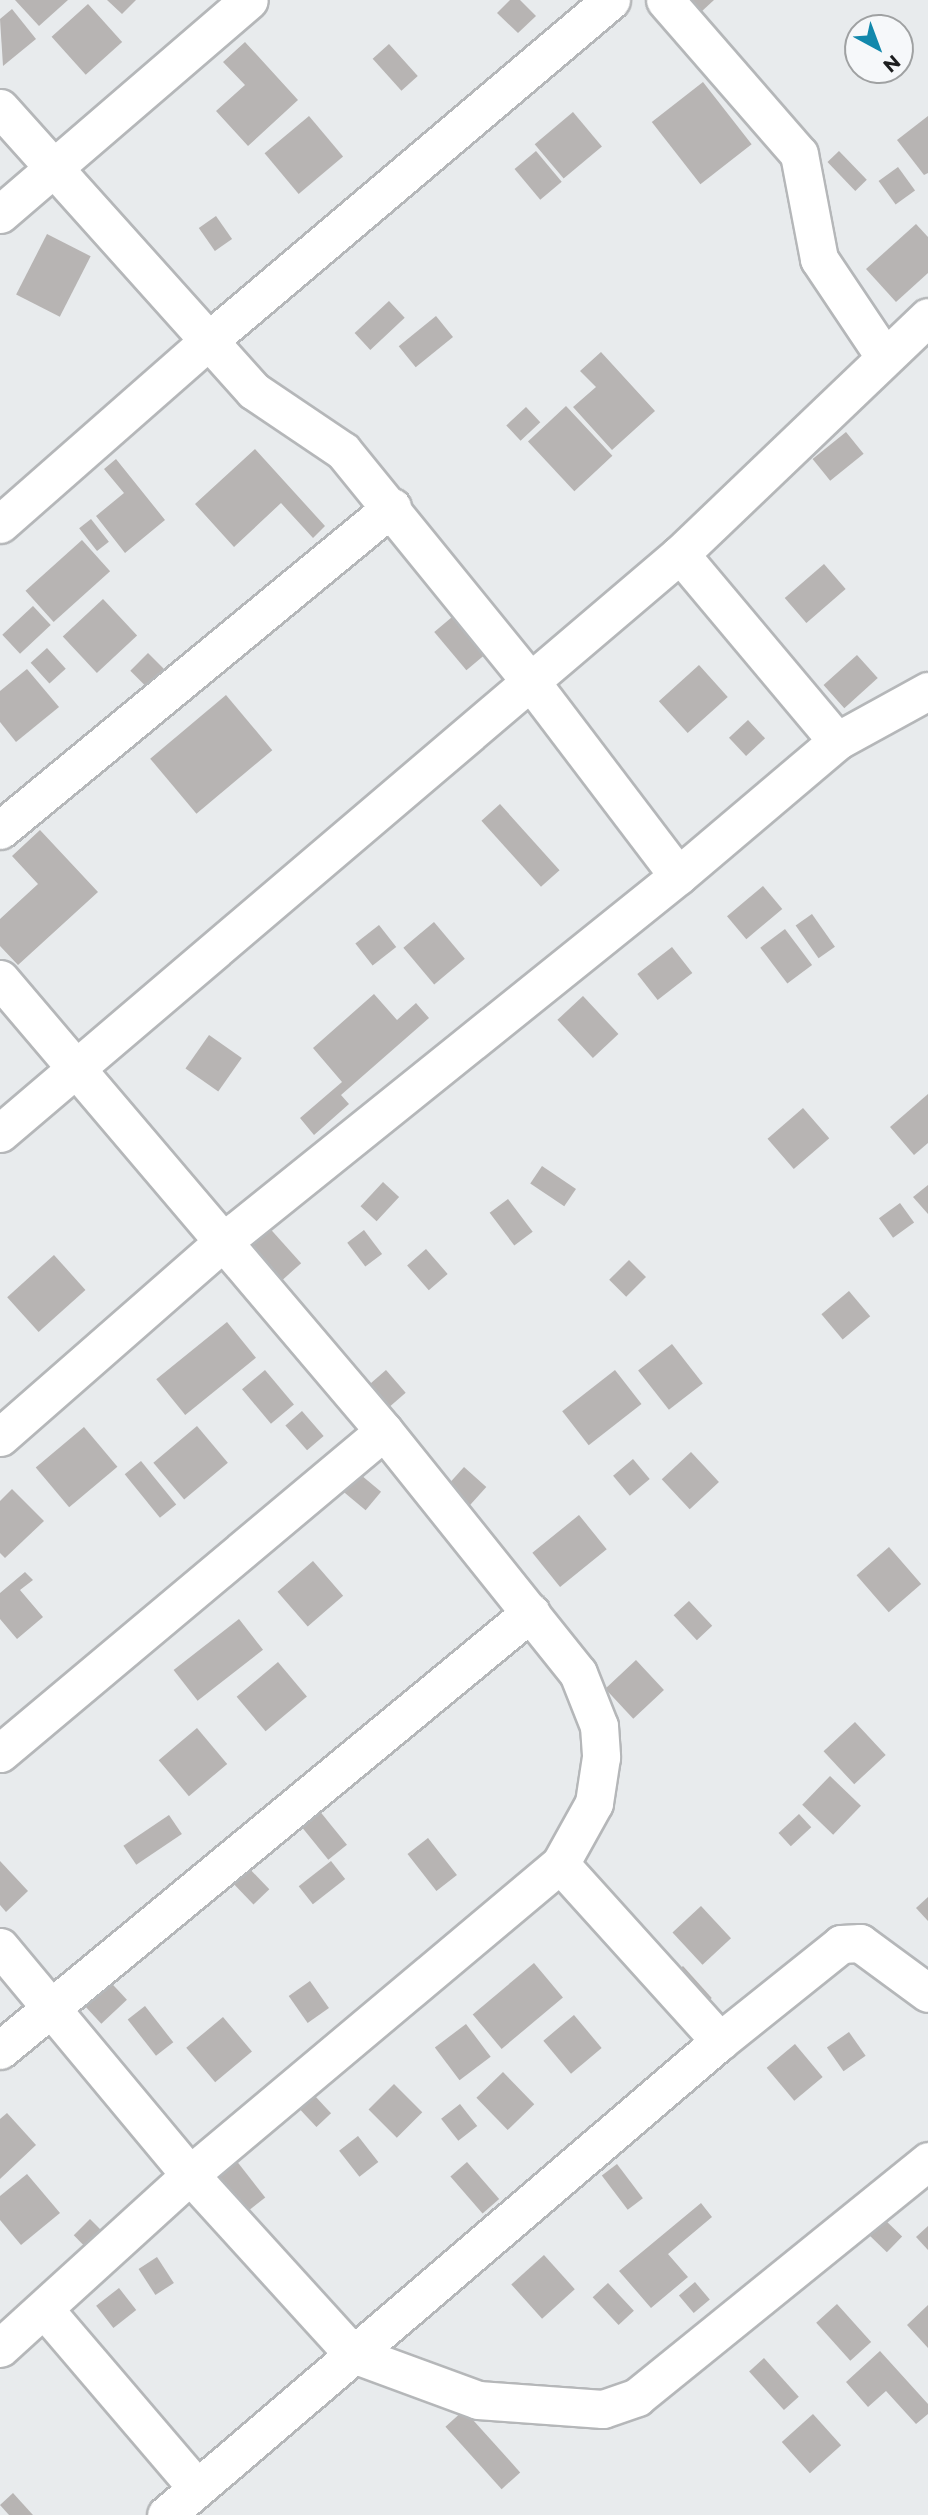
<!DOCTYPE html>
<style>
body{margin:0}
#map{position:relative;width:928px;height:2515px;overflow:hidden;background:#e8ebed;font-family:Montserrat,sans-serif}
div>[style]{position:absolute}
.building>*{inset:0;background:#b7b4b3;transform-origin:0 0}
.roads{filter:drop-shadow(2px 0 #b5b7b9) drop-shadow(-2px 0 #b5b7b9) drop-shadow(0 2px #b5b7b9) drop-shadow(0 -2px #b5b7b9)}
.street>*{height:37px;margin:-18.5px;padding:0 18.5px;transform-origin:18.5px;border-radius:18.5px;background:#fff}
span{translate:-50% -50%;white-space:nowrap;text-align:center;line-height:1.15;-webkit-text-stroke:5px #f6f8fa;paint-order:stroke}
.north{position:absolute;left:844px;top:14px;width:70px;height:70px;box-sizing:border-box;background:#f6f8fa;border:2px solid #9fa1a2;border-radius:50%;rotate:139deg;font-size:19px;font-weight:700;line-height:28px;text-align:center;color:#1d1e1f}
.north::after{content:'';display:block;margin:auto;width:24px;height:32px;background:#1288ac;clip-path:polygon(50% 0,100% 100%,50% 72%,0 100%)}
</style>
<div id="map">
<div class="building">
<div style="clip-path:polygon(15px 0,68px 0,39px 26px)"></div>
<div style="clip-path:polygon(107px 0,136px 0,122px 14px)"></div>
<div style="clip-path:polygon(510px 0,520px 0,536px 16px,518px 33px,497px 13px)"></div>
<div style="clip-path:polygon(690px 0,714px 0,701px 12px)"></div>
<div style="left:88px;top:4px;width:51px;height:49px;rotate:48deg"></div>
<div style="clip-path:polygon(12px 9px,36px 39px,3px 66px,0 19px)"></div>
<div style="clip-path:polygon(245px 42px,298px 100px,248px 146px,216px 111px,245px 85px,223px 62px)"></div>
<div style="left:389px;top:44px;width:43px;height:22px;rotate:48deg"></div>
<div style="left:703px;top:82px;width:79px;height:65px;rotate:52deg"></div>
<div style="left:573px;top:112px;width:45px;height:50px;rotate:50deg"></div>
<div style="left:309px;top:116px;width:53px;height:58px;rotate:50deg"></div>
<div style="clip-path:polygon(928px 116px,928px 173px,924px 175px,897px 140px)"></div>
<div style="left:536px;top:151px;width:40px;height:28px;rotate:50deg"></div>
<div style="left:839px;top:151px;width:40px;height:16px;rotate:46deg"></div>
<div style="left:898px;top:167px;width:29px;height:24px;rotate:54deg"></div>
<div style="left:216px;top:216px;width:28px;height:21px;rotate:55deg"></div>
<div style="clip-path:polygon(916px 224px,928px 237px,928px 273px,896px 302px,866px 269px)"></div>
<div style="left:47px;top:234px;width:49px;height:68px;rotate:27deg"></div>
<div style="left:389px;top:301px;width:23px;height:47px;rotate:47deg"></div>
<div style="left:436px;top:316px;width:27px;height:48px;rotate:51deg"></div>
<div style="clip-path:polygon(601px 352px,655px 411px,612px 450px,573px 407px,596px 387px,580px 371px)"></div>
<div style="left:566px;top:406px;width:68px;height:52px;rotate:47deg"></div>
<div style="left:526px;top:407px;width:21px;height:27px;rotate:47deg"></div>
<div style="left:846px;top:432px;width:28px;height:43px;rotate:51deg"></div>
<div style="clip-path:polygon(255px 449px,325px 526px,313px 538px,281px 503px,234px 547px,195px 504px)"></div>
<div style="clip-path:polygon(116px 459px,165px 520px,125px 553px,96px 516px,124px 493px,104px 469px)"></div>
<div style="left:91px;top:519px;width:29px;height:15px;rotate:52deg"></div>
<div style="left:82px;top:540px;width:42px;height:76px;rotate:48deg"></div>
<div style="left:824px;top:564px;width:33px;height:52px;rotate:49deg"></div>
<div style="left:103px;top:599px;width:50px;height:55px;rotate:47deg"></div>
<div style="left:33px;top:606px;width:26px;height:42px;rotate:47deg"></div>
<div style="left:458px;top:612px;width:50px;height:31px;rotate:50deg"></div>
<div style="left:47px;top:648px;width:28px;height:22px;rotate:48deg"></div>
<div style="left:148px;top:653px;width:24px;height:25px;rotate:45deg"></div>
<div style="left:857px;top:655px;width:31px;height:45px;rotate:48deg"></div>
<div style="left:699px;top:665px;width:43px;height:54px;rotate:48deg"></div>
<div style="clip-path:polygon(27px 669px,59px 707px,16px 742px,0 722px,0 691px)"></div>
<div style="left:226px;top:695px;width:72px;height:99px;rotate:50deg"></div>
<div style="left:748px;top:720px;width:25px;height:26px;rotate:47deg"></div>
<div style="left:500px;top:804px;width:89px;height:25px;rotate:48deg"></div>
<div style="clip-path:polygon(40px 830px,98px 892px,18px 965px,0 946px,0 919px,38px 884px,12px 856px)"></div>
<div style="left:763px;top:886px;width:30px;height:47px;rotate:50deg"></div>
<div style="left:812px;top:914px;width:40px;height:20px;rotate:55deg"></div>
<div style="left:434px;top:922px;width:48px;height:40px;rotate:50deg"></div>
<div style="left:379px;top:925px;width:28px;height:30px;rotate:52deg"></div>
<div style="left:785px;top:929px;width:45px;height:31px;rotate:53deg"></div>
<div style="left:672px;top:947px;width:33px;height:44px;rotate:52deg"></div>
<div style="clip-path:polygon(374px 994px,397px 1020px,416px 1003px,429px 1018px,341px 1095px,349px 1104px,314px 1135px,300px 1118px,342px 1082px,313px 1048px)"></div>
<div style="left:583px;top:996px;width:52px;height:35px;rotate:47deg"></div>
<div style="left:209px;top:1035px;width:40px;height:41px;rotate:35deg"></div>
<div style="clip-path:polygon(928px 1094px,928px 1143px,914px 1155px,890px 1127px)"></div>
<div style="left:803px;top:1108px;width:40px;height:47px;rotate:49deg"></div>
<div style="left:542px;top:1166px;width:41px;height:21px;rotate:34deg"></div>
<div style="left:383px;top:1182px;width:22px;height:33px;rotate:43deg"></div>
<div style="clip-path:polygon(928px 1185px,928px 1214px,913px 1197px)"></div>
<div style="left:508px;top:1199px;width:41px;height:23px;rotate:53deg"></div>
<div style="left:900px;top:1203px;width:24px;height:26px;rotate:54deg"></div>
<div style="left:265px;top:1223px;width:54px;height:27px;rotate:48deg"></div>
<div style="left:364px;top:1230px;width:30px;height:21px;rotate:53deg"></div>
<div style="left:426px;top:1249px;width:33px;height:25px;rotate:49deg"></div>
<div style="left:54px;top:1255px;width:47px;height:63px;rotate:48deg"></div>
<div style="left:629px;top:1260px;width:24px;height:28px;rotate:45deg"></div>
<div style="left:849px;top:1291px;width:33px;height:36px;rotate:50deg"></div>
<div style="left:227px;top:1322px;width:46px;height:91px;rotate:51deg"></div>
<div style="left:672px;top:1344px;width:50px;height:43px;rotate:52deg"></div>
<div style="left:265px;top:1370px;width:45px;height:30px;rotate:50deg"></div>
<div style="left:386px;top:1370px;width:30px;height:24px;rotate:49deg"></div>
<div style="left:615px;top:1370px;width:43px;height:67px;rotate:52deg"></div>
<div style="left:302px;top:1411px;width:33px;height:22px;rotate:49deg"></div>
<div style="left:197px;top:1426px;width:48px;height:57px;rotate:50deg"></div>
<div style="left:84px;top:1427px;width:52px;height:63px;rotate:50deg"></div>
<div style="left:691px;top:1452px;width:41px;height:40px;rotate:47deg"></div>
<div style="left:633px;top:1459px;width:26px;height:26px;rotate:50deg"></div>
<div style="left:141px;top:1461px;width:56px;height:21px;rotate:51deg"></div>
<div style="left:464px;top:1467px;width:30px;height:35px;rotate:42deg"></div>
<div style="left:355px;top:1470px;width:34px;height:24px;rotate:40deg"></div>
<div style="clip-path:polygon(12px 1489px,44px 1521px,5px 1558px,0 1553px,0 1501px)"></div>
<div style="left:579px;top:1515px;width:44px;height:60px;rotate:51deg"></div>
<div style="left:889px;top:1547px;width:49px;height:43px;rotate:49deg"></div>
<div style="left:313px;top:1561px;width:46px;height:47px;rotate:49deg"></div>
<div style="clip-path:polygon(25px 1572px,33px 1580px,20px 1590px,43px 1617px,17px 1639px,0 1619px,0 1593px)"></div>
<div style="left:689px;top:1601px;width:34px;height:21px;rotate:47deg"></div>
<div style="left:239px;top:1619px;width:39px;height:83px;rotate:52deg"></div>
<div style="left:636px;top:1660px;width:41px;height:42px;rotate:47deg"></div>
<div style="left:278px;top:1662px;width:45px;height:54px;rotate:50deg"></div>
<div style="left:855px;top:1722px;width:45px;height:43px;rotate:47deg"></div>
<div style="left:197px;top:1728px;width:47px;height:50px;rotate:50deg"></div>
<div style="left:830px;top:1776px;width:43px;height:40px;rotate:44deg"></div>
<div style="left:318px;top:1809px;width:46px;height:24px;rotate:51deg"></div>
<div style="left:799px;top:1814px;width:18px;height:28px;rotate:47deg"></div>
<div style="left:169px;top:1815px;width:23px;height:55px;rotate:56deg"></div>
<div style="left:428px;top:1838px;width:47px;height:26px;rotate:52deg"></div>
<div style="clip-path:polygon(0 1861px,28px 1891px,6px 1912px,0 1905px)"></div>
<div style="left:331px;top:1861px;width:23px;height:41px;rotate:52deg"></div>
<div style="left:245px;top:1864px;width:35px;height:22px;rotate:46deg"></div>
<div style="clip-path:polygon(928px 1897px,928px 1921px,916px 1908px)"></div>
<div style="left:701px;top:1906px;width:44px;height:39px;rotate:47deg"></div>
<div style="left:534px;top:1963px;width:45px;height:80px;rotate:50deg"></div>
<div style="left:683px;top:1966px;width:43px;height:16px;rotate:48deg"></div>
<div style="left:101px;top:1972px;width:38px;height:35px;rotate:47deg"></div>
<div style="left:310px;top:1981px;width:33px;height:26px;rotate:55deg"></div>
<div style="left:145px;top:2006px;width:46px;height:22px;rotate:52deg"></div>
<div style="left:574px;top:2015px;width:43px;height:40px;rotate:50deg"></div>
<div style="left:223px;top:2017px;width:45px;height:48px;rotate:50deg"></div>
<div style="left:466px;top:2024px;width:41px;height:39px;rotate:53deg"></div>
<div style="left:849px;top:2032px;width:29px;height:27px;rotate:55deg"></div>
<div style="left:795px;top:2044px;width:43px;height:37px;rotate:50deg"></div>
<div style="left:503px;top:2072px;width:45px;height:37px;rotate:46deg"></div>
<div style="left:394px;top:2084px;width:40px;height:36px;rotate:45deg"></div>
<div style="left:314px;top:2095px;width:25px;height:20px;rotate:47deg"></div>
<div style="left:460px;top:2104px;width:28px;height:24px;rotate:52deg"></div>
<div style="clip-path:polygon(7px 2113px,36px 2145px,0 2179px,0 2119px)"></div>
<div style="left:358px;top:2136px;width:33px;height:24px;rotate:52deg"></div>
<div style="left:232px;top:2155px;width:54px;height:36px;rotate:52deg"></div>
<div style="left:467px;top:2162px;width:49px;height:22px;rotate:49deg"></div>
<div style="left:617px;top:2164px;width:43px;height:19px;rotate:53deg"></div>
<div style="clip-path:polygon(27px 2174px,60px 2213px,21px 2245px,0 2220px,0 2196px)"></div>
<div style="clip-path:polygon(701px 2203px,712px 2217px,668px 2254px,688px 2277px,651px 2308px,619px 2271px)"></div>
<div style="left:882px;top:2217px;width:28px;height:22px;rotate:44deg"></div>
<div style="left:90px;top:2219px;width:31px;height:23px;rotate:45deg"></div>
<div style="clip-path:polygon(928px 2226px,928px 2250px,916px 2237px)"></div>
<div style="left:544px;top:2255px;width:46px;height:44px;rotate:48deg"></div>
<div style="left:157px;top:2257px;width:31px;height:22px;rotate:57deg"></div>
<div style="left:695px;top:2282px;width:23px;height:21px;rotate:50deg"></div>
<div style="left:608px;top:2283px;width:38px;height:21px;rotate:47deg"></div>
<div style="left:119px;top:2288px;width:28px;height:29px;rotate:52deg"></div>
<div style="left:837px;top:2304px;width:51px;height:28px;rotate:48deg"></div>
<div style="clip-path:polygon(928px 2305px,928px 2348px,907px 2325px)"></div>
<div style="clip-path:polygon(880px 2351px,928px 2404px,928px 2414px,916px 2424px,886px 2391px,868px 2407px,846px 2382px)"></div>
<div style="left:764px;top:2358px;width:52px;height:20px;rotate:48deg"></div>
<div style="left:464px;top:2410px;width:84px;height:25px;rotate:48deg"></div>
<div style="left:813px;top:2414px;width:42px;height:42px;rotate:48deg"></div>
<div style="clip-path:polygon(13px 2493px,33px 2515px,9px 2515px,0 2505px)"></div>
</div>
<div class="roads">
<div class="street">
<div style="left:665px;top:0;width:204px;rotate:49deg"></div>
<div style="left:799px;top:154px;width:107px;rotate:79.2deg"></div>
<div style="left:819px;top:259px;width:117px;rotate:56.2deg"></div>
<div style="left:0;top:108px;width:380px;rotate:48.1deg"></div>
<div style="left:254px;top:391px;width:107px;rotate:34deg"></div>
<div style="left:343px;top:451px;width:298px;rotate:50.9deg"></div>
<div style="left:531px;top:682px;width:243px;rotate:52.8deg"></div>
<div style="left:0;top:214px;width:328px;rotate:-40.7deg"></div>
<div style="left:0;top:524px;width:277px;rotate:-41.3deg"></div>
<div style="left:208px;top:341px;width:528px;rotate:-40.24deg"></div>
<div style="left:680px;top:554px;width:244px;rotate:50deg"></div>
<div style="left:0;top:830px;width:508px;rotate:-39.49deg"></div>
<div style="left:0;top:979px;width:593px;rotate:49.65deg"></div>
<div style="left:384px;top:1431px;width:310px;rotate:51.3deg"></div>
<div style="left:578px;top:1673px;width:57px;rotate:68.4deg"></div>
<div style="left:599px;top:1726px;width:31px;rotate:86deg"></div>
<div style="left:601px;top:1757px;width:47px;rotate:98.7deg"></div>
<div style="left:594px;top:1803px;width:70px;rotate:119.1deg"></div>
<div style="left:560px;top:1864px;width:483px;rotate:140deg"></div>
<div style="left:190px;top:2175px;width:257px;rotate:137.7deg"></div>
<div style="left:0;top:1133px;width:893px;rotate:-40.41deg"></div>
<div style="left:680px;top:554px;width:343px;rotate:-43.7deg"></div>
<div style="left:0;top:1437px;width:298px;rotate:-41.2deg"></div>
<div style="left:224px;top:1241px;width:583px;rotate:-38.8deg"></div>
<div style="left:678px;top:876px;width:209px;rotate:-40.3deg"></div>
<div style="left:837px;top:741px;width:104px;rotate:-28.8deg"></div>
<div style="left:0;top:1753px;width:501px;rotate:-39.98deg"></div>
<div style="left:560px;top:1864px;width:239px;rotate:47.9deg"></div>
<div style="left:0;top:1947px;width:297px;rotate:50.2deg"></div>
<div style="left:190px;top:2175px;width:242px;rotate:47.7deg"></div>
<div style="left:353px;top:2354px;width:133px;rotate:20.2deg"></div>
<div style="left:478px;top:2400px;width:125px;rotate:4.1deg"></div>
<div style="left:603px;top:2409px;width:36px;rotate:-19deg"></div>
<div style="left:637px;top:2397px;width:375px;rotate:-39deg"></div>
<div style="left:0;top:2050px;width:688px;rotate:-39.52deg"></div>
<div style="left:45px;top:2310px;width:234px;rotate:49.5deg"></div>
<div style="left:166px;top:2515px;width:729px;rotate:-40.55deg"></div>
<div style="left:720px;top:2041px;width:155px;rotate:-38.7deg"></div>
<div style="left:841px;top:1944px;width:19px;rotate:-3deg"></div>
<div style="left:860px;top:1943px;width:84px;rotate:36.3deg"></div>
</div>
</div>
<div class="north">N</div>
</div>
